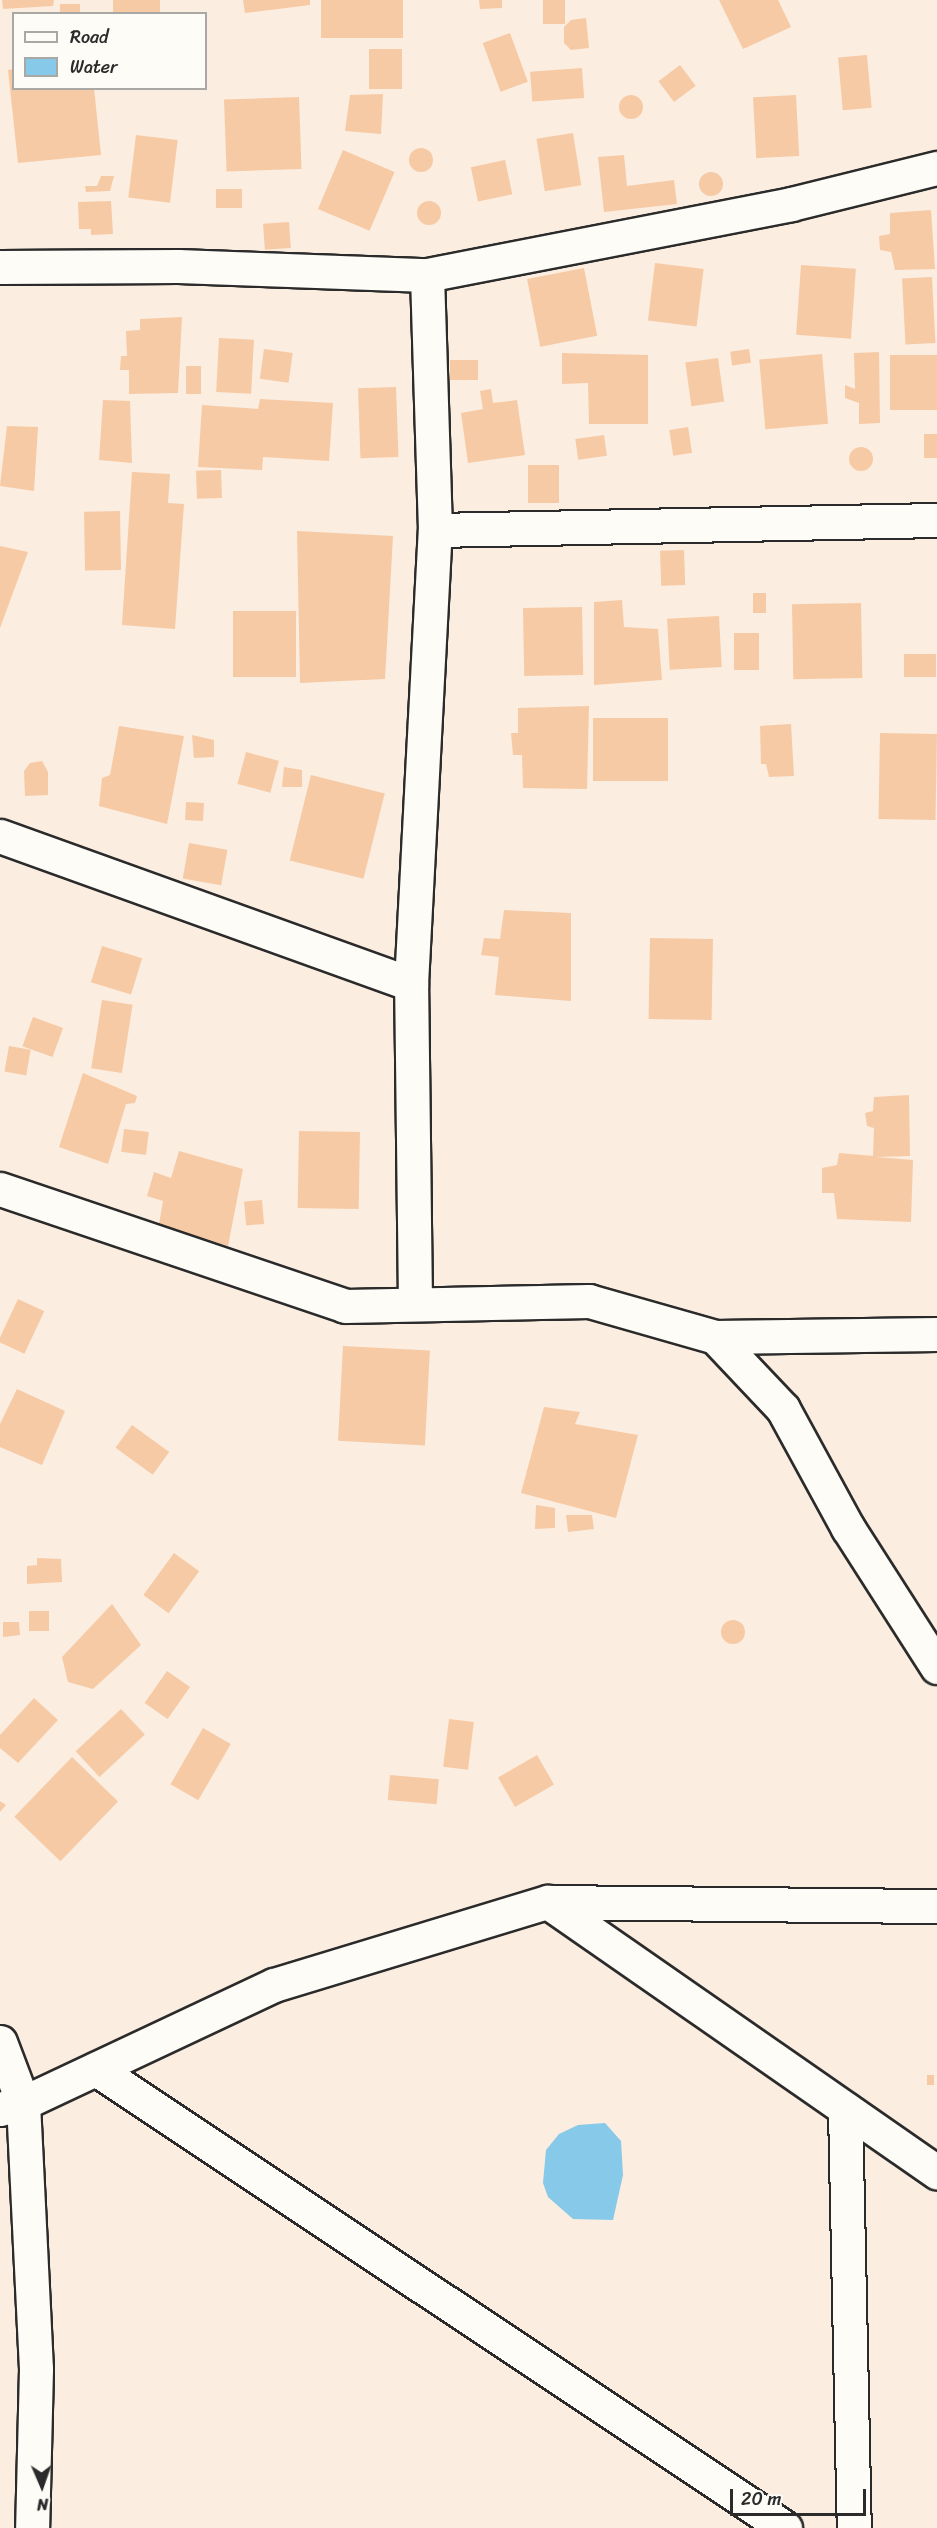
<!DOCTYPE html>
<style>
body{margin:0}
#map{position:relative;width:937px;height:2528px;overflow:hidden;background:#fbeddf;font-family:Sriracha,sans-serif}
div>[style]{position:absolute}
.water>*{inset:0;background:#87c9e8}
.building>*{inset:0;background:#f7caa6;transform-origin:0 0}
.round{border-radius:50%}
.roads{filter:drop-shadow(2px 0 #2b2b2b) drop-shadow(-2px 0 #2b2b2b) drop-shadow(0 2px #2b2b2b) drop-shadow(0 -2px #2b2b2b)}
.minor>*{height:33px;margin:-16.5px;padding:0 16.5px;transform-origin:16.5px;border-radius:16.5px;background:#fdfcf7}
span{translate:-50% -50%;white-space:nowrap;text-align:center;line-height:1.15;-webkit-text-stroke:4.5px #fdfcf7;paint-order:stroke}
.legend{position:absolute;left:12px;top:12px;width:195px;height:78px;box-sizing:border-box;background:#fdfcf7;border:2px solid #a9a8a5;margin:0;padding:8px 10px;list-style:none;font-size:18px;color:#2b2b2b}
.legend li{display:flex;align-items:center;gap:12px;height:30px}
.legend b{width:30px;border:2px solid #a9a8a5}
.north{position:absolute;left:12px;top:2456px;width:60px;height:60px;-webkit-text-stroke:4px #fdfcf7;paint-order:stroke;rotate:178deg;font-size:16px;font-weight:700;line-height:24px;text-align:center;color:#2b2b2b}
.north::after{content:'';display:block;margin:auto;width:21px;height:27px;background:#2b2b2b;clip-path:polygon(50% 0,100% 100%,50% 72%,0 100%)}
.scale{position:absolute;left:730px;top:2489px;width:136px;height:27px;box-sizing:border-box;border:3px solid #2b2b2b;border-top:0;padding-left:8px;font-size:18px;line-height:21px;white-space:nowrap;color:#2b2b2b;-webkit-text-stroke:4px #fdfcf7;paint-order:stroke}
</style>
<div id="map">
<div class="water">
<div style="clip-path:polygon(605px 2123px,621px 2141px,623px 2175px,613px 2220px,573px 2219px,548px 2197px,543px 2183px,546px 2150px,559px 2134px,578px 2125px)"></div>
</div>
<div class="building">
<div style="clip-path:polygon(2px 0,54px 0,53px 6px,3px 9px)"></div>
<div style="left:113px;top:0;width:47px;height:14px"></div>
<div style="clip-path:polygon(243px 0,310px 0,310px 5px,245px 13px)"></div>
<div style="left:321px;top:0;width:82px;height:38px"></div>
<div style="clip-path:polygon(479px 0,502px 0,502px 8px,480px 9px)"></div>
<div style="left:543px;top:0;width:22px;height:24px"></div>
<div style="clip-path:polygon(719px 0,778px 0,791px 27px,743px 49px)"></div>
<div style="left:60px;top:4px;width:20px;height:10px"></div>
<div style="clip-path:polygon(586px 18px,589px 48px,571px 50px,564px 43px,564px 27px,571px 20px)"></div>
<div style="left:510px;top:33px;width:52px;height:29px;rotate:70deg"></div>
<div style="left:369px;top:49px;width:33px;height:40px"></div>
<div style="left:867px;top:55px;width:53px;height:29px;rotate:85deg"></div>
<div style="left:680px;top:65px;width:26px;height:27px;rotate:53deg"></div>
<div style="left:582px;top:68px;width:30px;height:52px;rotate:86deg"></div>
<div style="clip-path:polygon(14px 69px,14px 88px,94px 88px,101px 155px,18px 163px,8px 70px)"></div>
<div style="clip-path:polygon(383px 94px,381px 134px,345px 131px,350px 95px)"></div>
<div class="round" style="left:619px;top:95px;width:24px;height:24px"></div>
<div style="left:796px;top:95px;width:61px;height:43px;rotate:87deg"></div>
<div style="left:299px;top:97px;width:72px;height:75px;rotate:88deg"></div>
<div style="left:573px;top:133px;width:53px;height:37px;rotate:81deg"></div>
<div style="left:136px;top:135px;width:42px;height:63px;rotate:7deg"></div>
<div class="round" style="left:409px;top:148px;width:24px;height:24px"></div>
<div style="left:343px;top:150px;width:56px;height:64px;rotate:23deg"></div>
<div style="clip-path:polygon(624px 155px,627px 186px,674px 180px,677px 204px,604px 212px,598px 157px)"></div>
<div style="left:505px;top:160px;width:35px;height:35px;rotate:78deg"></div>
<div class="round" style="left:699px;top:172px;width:24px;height:24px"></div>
<div style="clip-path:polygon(101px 176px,114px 176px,110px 191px,86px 192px,85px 186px,97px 186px)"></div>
<div style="left:242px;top:189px;width:19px;height:26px;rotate:90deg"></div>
<div class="round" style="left:417px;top:201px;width:24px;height:24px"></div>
<div style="clip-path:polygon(111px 201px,113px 234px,91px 235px,91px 229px,79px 229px,78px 202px)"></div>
<div style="clip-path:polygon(931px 210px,935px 269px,895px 270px,891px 252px,880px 250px,879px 236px,890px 234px,890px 213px)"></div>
<div style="left:289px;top:222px;width:26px;height:26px;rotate:86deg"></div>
<div style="left:655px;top:263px;width:49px;height:58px;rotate:7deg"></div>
<div style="left:801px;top:265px;width:55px;height:70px;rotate:4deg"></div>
<div style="left:584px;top:268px;width:69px;height:58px;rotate:79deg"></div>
<div style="left:932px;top:277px;width:66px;height:30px;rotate:87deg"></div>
<div style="clip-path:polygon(182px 317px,178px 393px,129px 394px,129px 370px,120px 370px,121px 356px,127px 356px,126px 331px,140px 330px,140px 319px)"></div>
<div style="left:219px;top:338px;width:35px;height:54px;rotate:3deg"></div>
<div style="left:264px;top:349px;width:29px;height:30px;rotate:8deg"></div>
<div style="left:749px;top:349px;width:14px;height:19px;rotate:82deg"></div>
<div style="clip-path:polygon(879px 352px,880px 423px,859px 424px,859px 403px,845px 398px,845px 385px,855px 389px,854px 353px)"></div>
<div style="clip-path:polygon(562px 353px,648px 355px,648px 424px,589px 424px,588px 383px,562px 384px)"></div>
<div style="left:822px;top:354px;width:70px;height:63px;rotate:85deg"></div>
<div style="left:937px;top:355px;width:55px;height:47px;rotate:90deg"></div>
<div style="left:718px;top:358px;width:44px;height:33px;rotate:82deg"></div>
<div style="left:478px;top:360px;width:20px;height:28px;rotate:90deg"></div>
<div style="left:186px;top:366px;width:15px;height:28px"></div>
<div style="left:396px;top:387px;width:70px;height:38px;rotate:88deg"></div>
<div style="clip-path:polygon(491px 389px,493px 403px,517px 400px,525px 455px,468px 463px,461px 413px,483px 409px,480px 391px)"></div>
<div style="clip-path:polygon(260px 399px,333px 403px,329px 461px,263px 457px,262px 470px,198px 467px,202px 405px,258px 409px)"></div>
<div style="clip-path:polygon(103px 400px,130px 401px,132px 463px,99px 460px)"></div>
<div style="clip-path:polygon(7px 426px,38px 427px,34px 491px,0 486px)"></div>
<div style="left:688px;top:427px;width:26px;height:19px;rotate:81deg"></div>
<div style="left:937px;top:434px;width:24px;height:13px;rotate:90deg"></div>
<div style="left:604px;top:435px;width:21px;height:29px;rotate:82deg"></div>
<div class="round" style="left:849px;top:447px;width:24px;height:24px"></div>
<div style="left:528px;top:465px;width:31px;height:38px"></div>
<div style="left:221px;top:470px;width:28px;height:25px;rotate:88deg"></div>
<div style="clip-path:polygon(132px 472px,170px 474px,168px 503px,184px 504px,175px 629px,122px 625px)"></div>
<div style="left:120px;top:511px;width:59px;height:36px;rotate:89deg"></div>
<div style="clip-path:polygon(297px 531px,393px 536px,385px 679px,300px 683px)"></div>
<div style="clip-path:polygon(0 546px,28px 552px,0 628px)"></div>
<div style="left:684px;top:550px;width:35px;height:24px;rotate:88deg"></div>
<div style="left:753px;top:593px;width:13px;height:20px"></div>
<div style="clip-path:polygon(622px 600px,624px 627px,658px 629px,662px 680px,594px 685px,594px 602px)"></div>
<div style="left:861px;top:603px;width:75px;height:69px;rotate:89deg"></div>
<div style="left:582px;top:607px;width:68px;height:59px;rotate:89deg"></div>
<div style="left:296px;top:611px;width:66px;height:63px;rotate:90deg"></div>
<div style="left:719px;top:616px;width:51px;height:52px;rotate:87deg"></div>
<div style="left:734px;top:633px;width:25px;height:37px"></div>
<div style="left:904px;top:654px;width:32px;height:23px"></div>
<div style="clip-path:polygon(589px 706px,587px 789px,523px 788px,522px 755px,513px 755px,511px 733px,518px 733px,518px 708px)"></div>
<div style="left:668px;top:718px;width:63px;height:75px;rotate:90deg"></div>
<div style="clip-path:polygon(791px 724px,794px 776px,769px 777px,766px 764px,761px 764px,760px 726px)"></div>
<div style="clip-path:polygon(119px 726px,184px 736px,167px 824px,99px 806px,102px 778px,110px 775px)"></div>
<div style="left:880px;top:733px;width:57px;height:86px;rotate:1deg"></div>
<div style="clip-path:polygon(192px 735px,214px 740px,214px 757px,194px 758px)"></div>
<div style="left:246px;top:752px;width:34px;height:33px;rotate:15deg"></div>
<div style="clip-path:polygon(42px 761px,48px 772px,48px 795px,25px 796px,24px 771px,30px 763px)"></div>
<div style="clip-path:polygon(284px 767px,302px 770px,302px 787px,282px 787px)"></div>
<div style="left:311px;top:775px;width:76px;height:88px;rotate:14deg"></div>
<div style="left:186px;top:802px;width:18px;height:18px;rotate:3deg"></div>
<div style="left:189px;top:843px;width:39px;height:36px;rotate:10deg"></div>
<div style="clip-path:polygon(504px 910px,571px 913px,571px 1001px,495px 995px,499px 957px,481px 955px,484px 938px,500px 939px)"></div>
<div style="left:650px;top:938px;width:63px;height:81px;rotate:1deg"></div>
<div style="left:102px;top:946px;width:42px;height:38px;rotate:17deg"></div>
<div style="left:102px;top:1000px;width:31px;height:69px;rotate:9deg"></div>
<div style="left:33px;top:1017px;width:32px;height:31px;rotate:20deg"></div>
<div style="left:9px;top:1046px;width:22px;height:26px;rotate:10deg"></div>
<div style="clip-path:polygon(83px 1073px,137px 1096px,135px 1103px,126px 1104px,108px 1164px,59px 1147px)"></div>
<div style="clip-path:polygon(909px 1095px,910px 1156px,876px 1157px,913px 1160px,911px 1222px,837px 1219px,834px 1193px,822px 1193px,822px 1168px,837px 1165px,839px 1153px,873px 1156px,874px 1128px,867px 1126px,865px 1113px,873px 1111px,874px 1097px)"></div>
<div style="left:124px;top:1129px;width:25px;height:23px;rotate:7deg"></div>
<div style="left:299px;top:1131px;width:61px;height:77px;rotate:1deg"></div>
<div style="clip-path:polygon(179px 1151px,243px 1169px,228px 1246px,159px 1224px,163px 1201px,147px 1196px,154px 1172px,171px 1178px)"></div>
<div style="left:262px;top:1200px;width:24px;height:18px;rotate:85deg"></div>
<div style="left:18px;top:1299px;width:29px;height:47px;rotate:25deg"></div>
<div style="left:343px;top:1346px;width:87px;height:95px;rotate:3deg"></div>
<div style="clip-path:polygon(17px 1389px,65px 1411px,42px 1465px,0 1447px,0 1424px)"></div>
<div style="clip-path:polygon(544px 1407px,580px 1412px,575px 1424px,638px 1435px,616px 1518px,521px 1493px)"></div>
<div style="left:132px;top:1425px;width:46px;height:28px;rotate:36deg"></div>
<div style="clip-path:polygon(536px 1505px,555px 1508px,555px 1528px,535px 1529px)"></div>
<div style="clip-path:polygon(566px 1515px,592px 1515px,594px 1529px,568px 1532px)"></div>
<div style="left:174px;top:1553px;width:31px;height:52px;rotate:36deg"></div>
<div style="clip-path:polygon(37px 1558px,61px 1559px,62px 1582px,27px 1584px,27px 1566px,37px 1565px)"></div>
<div style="clip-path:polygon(112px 1604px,141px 1645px,93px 1689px,68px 1682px,62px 1657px)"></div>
<div style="left:29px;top:1611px;width:20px;height:20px"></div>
<div class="round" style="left:721px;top:1620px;width:24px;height:24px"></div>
<div style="clip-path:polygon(3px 1622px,19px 1622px,20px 1635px,3px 1637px)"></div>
<div style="left:167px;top:1671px;width:28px;height:39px;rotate:35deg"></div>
<div style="clip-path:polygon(34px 1698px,58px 1720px,18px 1763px,0 1748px,0 1735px)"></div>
<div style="left:121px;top:1709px;width:35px;height:62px;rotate:47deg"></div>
<div style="left:449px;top:1719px;width:25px;height:48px;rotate:7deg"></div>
<div style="left:203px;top:1728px;width:32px;height:65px;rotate:30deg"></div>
<div style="left:537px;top:1755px;width:34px;height:45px;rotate:60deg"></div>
<div style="left:72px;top:1757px;width:64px;height:83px;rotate:44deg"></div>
<div style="left:390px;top:1775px;width:49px;height:25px;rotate:5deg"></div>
<div style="clip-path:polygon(0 1801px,6px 1805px,0 1812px)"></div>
<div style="left:927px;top:2075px;width:7px;height:10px"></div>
</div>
<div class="roads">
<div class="minor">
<div style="left:0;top:267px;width:178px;rotate:-0.3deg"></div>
<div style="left:178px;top:266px;width:249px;rotate:2.1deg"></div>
<div style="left:427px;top:275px;width:371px;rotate:-11deg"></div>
<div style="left:791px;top:204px;width:150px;rotate:-13.9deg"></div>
<div style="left:435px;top:530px;width:502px;rotate:-1.14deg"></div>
<div style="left:0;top:836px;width:437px;rotate:19.8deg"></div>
<div style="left:0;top:1189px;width:364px;rotate:18.7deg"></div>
<div style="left:345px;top:1306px;width:244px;rotate:-1.2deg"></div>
<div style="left:589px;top:1301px;width:131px;rotate:15.9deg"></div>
<div style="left:715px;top:1337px;width:99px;rotate:46.6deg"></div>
<div style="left:783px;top:1409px;width:136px;rotate:61.4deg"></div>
<div style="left:848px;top:1528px;width:165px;rotate:57.4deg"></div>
<div style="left:415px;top:1303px;width:319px;rotate:-90.7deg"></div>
<div style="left:411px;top:984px;width:455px;rotate:-87deg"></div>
<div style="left:435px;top:530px;width:255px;rotate:-91.8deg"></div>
<div style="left:715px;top:1337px;width:222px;rotate:-0.8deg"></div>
<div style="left:548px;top:1902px;width:474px;rotate:34.8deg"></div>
<div style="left:0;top:2042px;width:65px;rotate:69.3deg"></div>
<div style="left:23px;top:2103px;width:266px;rotate:87.2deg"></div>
<div style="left:36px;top:2369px;width:159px;rotate:91.4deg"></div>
<div style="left:96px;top:2069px;width:828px;rotate:33.67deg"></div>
<div style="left:0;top:2109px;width:24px;rotate:-15deg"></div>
<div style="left:23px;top:2103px;width:277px;rotate:-25.2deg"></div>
<div style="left:274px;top:1985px;width:286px;rotate:-16.9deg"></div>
<div style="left:548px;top:1902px;width:389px;rotate:0.6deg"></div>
<div style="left:845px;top:2109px;width:419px;rotate:88.8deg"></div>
</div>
</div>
<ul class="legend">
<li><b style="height:8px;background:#fdfcf7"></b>Road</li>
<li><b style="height:16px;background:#87c9e8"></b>Water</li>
</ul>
<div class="north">N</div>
<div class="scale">20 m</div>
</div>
